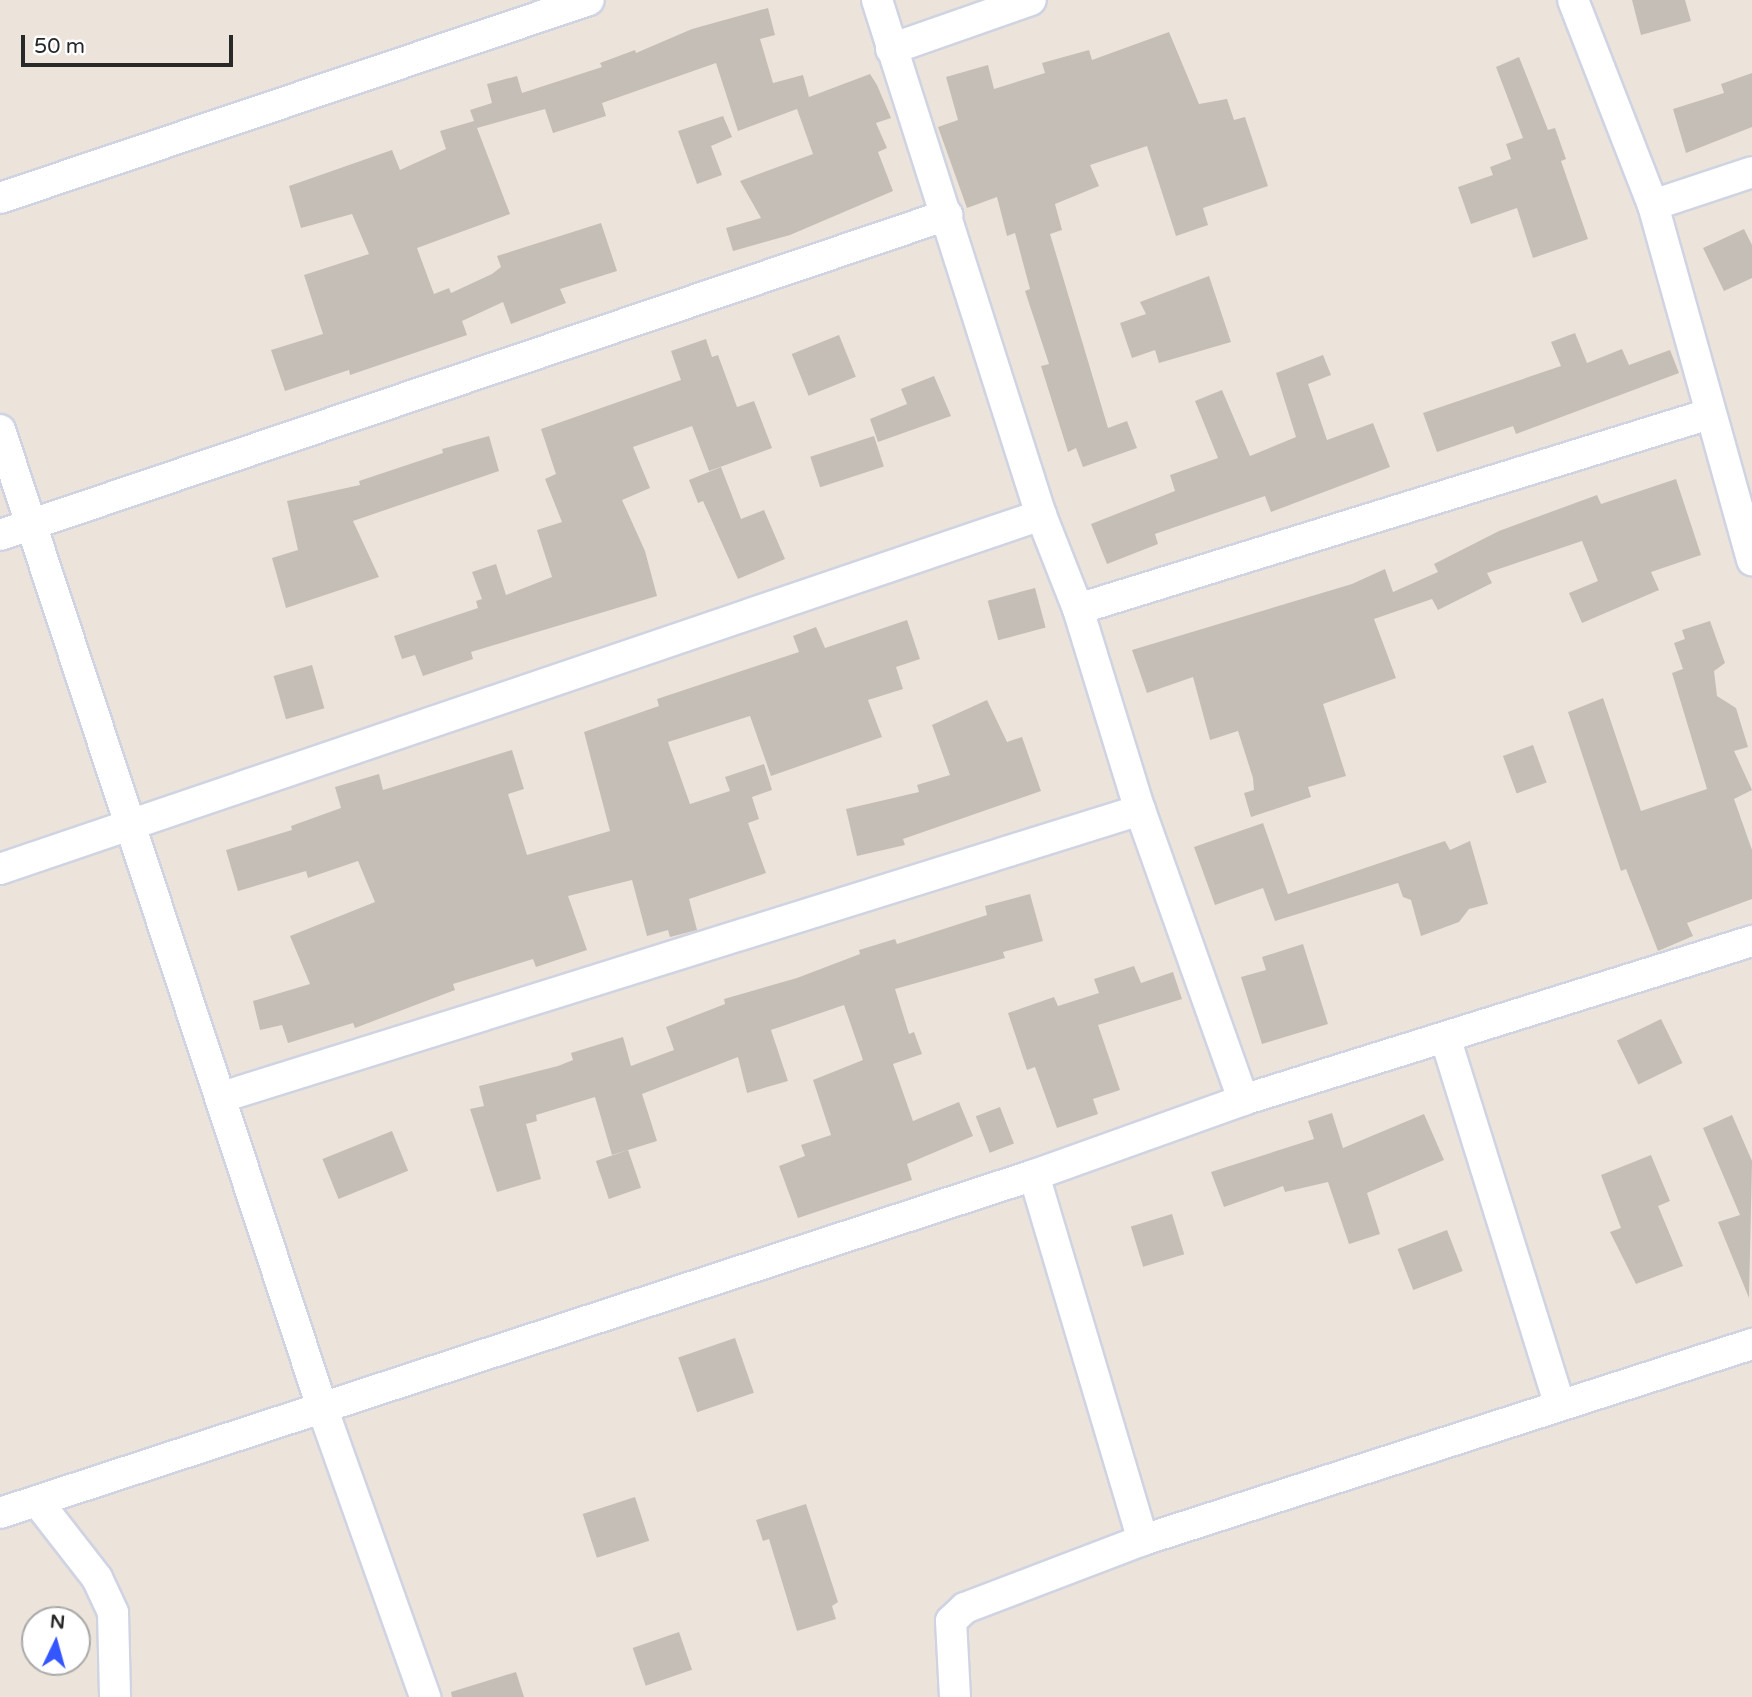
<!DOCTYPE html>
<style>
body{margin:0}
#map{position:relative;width:1752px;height:1697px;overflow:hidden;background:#ece4da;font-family:"Varela Round",sans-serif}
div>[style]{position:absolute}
.building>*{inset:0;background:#c4beb7;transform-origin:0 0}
.roads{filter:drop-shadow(2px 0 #cfd3e2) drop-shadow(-2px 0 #cfd3e2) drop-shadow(0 2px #cfd3e2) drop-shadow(0 -2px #cfd3e2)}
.street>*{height:30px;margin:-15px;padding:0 15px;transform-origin:15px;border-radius:15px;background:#fff}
span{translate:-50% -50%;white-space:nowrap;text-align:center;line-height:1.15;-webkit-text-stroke:5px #fff;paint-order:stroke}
.north{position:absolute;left:21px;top:1606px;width:70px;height:70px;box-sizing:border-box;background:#fff;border:2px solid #a9a9a9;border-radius:50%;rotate:5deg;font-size:19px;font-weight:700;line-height:28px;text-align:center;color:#292929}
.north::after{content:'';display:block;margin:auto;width:24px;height:32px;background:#3456fe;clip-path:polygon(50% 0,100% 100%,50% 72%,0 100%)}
.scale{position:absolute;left:21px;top:35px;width:212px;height:32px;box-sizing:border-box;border:4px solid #292929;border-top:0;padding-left:9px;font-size:21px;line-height:24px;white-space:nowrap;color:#292929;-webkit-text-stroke:5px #fff;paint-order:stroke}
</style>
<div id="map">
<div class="building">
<div style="clip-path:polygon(1632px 0,1685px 0,1691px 21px,1641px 35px)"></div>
<div style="clip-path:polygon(768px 8px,775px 35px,760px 39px,773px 83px,803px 75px,809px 97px,870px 74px,877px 85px,891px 118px,876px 123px,887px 148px,878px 152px,893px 191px,790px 235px,733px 251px,726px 228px,761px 218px,740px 181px,813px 154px,797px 109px,738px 131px,716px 63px,602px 103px,606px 116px,553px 133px,545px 109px,477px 128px,510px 214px,417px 248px,434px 294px,449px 288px,451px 293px,492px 274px,501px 267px,497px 256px,601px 223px,617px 271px,560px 289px,566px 303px,511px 324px,503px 302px,462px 321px,467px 335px,350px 375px,349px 370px,285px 391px,271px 350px,323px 334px,304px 275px,369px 254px,352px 214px,301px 228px,289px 186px,392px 150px,400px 170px,446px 149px,440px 131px,474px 121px,470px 110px,492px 103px,487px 84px,517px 76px,522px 93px,602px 67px,600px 63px,635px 50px,636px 53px,692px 29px)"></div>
<div style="clip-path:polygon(1169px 32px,1199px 104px,1227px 99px,1234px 120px,1245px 117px,1268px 186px,1203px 208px,1208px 225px,1176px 236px,1147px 146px,1090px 165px,1099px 186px,1055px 204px,1062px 230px,1050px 234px,1108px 428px,1127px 421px,1137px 448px,1083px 467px,1076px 448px,1068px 452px,1041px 366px,1049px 364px,1025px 291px,1030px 289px,1015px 233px,1007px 236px,997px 197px,967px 208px,938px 127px,958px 120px,946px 77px,988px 65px,994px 89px,1045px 73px,1042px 63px,1089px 50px,1092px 60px)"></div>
<div style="clip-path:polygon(1519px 57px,1548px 130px,1555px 128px,1566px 159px,1561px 161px,1588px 239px,1533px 258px,1517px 208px,1471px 224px,1458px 187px,1493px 175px,1490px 167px,1511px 159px,1506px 144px,1523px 138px,1496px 67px)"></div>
<div style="clip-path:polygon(1752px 73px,1752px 127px,1686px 153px,1673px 109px,1724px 93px,1721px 84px)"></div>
<div style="clip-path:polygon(723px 116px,732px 137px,711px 146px,722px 175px,697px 184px,678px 131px)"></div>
<div style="clip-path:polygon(1744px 229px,1752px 245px,1752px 278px,1724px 291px,1703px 248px)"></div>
<div style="clip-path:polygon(1209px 276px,1231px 342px,1159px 363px,1155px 350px,1132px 358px,1120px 323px,1146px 314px,1140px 302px)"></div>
<div style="clip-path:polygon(1575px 333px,1587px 363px,1622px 349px,1629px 365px,1670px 350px,1679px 373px,1516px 434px,1513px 426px,1437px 452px,1423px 413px,1561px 366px,1551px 342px)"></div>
<div style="left:839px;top:335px;width:45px;height:51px;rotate:68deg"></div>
<div style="clip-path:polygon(706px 339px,712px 357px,718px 355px,737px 407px,754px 401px,772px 448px,709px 471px,692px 426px,633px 447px,650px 488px,622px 500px,645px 551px,657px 596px,471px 652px,473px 659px,423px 676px,415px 655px,402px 659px,394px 636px,478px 608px,476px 601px,482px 599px,472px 572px,496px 564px,506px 595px,552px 577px,537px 530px,562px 522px,545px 479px,556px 474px,541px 429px,681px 380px,671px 351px)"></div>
<div style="clip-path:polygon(1323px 355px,1331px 375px,1308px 384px,1327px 440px,1373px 423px,1390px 467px,1271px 512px,1265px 496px,1155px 534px,1158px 544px,1107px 564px,1091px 524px,1175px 491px,1170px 475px,1218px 458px,1195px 401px,1222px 390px,1250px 456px,1296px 437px,1276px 373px)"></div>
<div style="clip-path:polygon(934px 376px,951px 416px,878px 442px,870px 419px,907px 404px,901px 389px)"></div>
<div style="clip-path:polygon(489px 436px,499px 471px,353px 521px,379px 577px,286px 608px,272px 558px,298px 550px,287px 501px,360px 485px,359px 481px,443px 453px,442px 449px)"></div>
<div style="left:874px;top:436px;width:32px;height:67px;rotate:72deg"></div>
<div style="clip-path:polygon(721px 467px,741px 519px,764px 510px,785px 559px,738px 579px,703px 501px,698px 503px,689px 480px)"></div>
<div style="clip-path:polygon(1676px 479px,1701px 555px,1651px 572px,1659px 590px,1582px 623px,1569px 593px,1598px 581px,1582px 541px,1487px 573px,1492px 583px,1438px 610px,1432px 599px,1374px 619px,1396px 678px,1323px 704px,1346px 776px,1308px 787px,1311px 797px,1251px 817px,1244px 793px,1254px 790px,1253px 778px,1238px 731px,1210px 740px,1193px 677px,1147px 693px,1132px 650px,1352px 584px,1385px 569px,1393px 592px,1438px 572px,1434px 564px,1499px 531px,1597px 495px,1601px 504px)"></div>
<div style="left:1035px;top:588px;width:41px;height:49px;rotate:75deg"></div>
<div style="clip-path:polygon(907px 620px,920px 659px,896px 667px,903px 689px,868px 700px,882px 737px,771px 776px,750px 716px,668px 742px,690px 804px,730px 791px,725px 777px,764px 764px,772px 790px,752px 797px,759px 819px,748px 823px,766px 873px,689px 899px,697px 930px,670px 937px,668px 930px,647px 936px,632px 880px,568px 896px,587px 950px,536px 967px,533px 959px,453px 984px,455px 990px,355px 1028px,353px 1023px,288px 1043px,282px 1025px,260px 1030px,253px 1001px,310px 984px,290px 936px,375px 902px,358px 861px,308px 878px,306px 871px,238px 891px,226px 850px,292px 830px,291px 826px,341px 808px,335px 787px,379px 774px,383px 790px,512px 750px,524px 789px,508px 794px,527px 855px,610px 831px,584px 732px,659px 706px,657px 699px,799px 652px,793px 636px,816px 627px,825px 648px)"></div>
<div style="clip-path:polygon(1710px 621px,1725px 663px,1714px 671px,1717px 696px,1736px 708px,1748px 747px,1734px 751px,1752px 790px,1734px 799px,1752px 850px,1752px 899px,1687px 923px,1693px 936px,1658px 951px,1626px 869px,1621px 871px,1568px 712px,1603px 698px,1641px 811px,1707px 789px,1672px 673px,1683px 669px,1674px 643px,1685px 639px,1682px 630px)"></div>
<div style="left:312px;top:665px;width:45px;height:40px;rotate:74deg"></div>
<div style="clip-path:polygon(987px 700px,1007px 742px,1022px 737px,1041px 791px,903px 839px,905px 845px,857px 856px,846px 809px,919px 792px,917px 785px,950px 775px,932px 725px)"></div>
<div style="left:1533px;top:745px;width:40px;height:32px;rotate:70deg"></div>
<div style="clip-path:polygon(1263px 823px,1288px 894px,1445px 841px,1450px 850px,1470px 841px,1488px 904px,1469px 909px,1459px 922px,1421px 936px,1411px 900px,1403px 897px,1398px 883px,1275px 921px,1263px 888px,1215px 905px,1194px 847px)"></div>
<div style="clip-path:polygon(1030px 894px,1043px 941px,1003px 952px,1005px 958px,895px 989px,909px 1034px,914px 1032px,922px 1054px,893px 1064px,913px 1121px,959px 1102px,973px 1136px,907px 1164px,912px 1180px,798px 1218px,779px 1166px,805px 1156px,801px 1145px,831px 1135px,813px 1080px,863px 1060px,844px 1005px,771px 1030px,788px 1081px,747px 1093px,738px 1057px,642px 1094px,657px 1141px,612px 1155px,595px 1097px,536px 1115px,537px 1121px,526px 1124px,541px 1179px,497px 1192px,470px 1109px,484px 1106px,479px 1086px,558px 1066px,573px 1060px,571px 1053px,623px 1037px,631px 1066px,674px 1050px,666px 1027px,725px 1004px,724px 999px,797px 978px,860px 954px,859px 950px,895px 939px,897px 944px,987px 915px,985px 906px)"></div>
<div style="clip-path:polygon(1303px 944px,1328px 1024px,1262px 1044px,1241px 977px,1266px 970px,1262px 957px)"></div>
<div style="clip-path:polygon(1134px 966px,1141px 983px,1173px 972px,1182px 999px,1098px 1025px,1120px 1090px,1093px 1099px,1098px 1114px,1057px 1128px,1035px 1067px,1027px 1070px,1008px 1013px,1054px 997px,1058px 1006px,1099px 993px,1094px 979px)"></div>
<div style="left:1661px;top:1019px;width:49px;height:49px;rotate:64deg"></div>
<div style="left:1000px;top:1107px;width:39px;height:26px;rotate:69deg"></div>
<div style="clip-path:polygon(1332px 1113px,1343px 1148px,1424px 1114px,1444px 1160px,1367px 1193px,1380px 1234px,1349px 1244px,1328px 1182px,1285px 1192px,1283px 1186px,1224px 1207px,1211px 1172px,1314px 1139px,1308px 1121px)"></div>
<div style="clip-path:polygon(1732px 1115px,1752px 1161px,1749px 1298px,1718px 1222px,1740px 1215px,1703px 1128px)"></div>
<div style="left:392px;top:1131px;width:43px;height:75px;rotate:68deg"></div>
<div style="left:628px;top:1150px;width:40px;height:34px;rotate:71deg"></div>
<div style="clip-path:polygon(1651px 1155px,1670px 1201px,1658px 1206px,1683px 1266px,1636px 1284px,1610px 1232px,1621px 1228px,1601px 1175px)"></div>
<div style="left:1172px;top:1214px;width:42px;height:43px;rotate:73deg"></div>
<div style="left:1447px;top:1230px;width:44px;height:53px;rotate:69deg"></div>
<div style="left:735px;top:1338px;width:58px;height:60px;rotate:71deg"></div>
<div style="left:635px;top:1497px;width:46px;height:55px;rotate:72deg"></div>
<div style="clip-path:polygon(806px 1504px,838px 1602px,832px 1606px,836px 1619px,797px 1631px,769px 1539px,763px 1541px,756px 1520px)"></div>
<div style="left:679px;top:1632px;width:40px;height:49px;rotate:71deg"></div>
<div style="clip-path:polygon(516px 1672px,524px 1697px,452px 1697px,451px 1692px)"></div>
</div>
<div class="roads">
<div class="street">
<div style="left:877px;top:0;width:540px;rotate:72.34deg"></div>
<div style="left:1041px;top:515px;width:101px;rotate:68.5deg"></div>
<div style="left:1078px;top:609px;width:210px;rotate:72.9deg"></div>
<div style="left:1140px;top:810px;width:308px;rotate:70.4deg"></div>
<div style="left:1573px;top:0;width:220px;rotate:68.7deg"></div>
<div style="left:1653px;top:205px;width:369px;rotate:74.4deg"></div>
<div style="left:891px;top:49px;width:148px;rotate:-19.3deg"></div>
<div style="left:0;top:198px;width:621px;rotate:-18.58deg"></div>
<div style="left:1653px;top:205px;width:104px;rotate:-18.4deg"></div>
<div style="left:0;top:430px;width:1032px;rotate:71.76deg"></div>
<div style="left:323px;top:1410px;width:305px;rotate:70.4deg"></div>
<div style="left:0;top:535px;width:1000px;rotate:-18.67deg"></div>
<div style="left:1078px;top:609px;width:660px;rotate:-17.17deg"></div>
<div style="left:0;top:869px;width:1100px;rotate:-18.78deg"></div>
<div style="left:1446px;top:1040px;width:382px;rotate:72.7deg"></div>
<div style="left:222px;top:1097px;width:962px;rotate:-17.36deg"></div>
<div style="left:1034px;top:1175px;width:381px;rotate:73.4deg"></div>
<div style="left:37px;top:1501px;width:98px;rotate:52.1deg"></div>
<div style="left:97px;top:1578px;width:38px;rotate:65deg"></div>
<div style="left:113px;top:1613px;width:84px;rotate:88.6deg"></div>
<div style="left:0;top:1513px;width:1088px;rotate:-18.1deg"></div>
<div style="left:1034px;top:1175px;width:222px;rotate:-19.7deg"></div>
<div style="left:1243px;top:1100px;width:533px;rotate:-17.35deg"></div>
<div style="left:955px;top:1697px;width:76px;rotate:-93deg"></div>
<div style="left:951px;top:1621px;width:19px;rotate:-43deg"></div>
<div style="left:965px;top:1608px;width:191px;rotate:-20.9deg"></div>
<div style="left:1143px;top:1540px;width:640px;rotate:-17.84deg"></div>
</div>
</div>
<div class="north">N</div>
<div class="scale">50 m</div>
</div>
